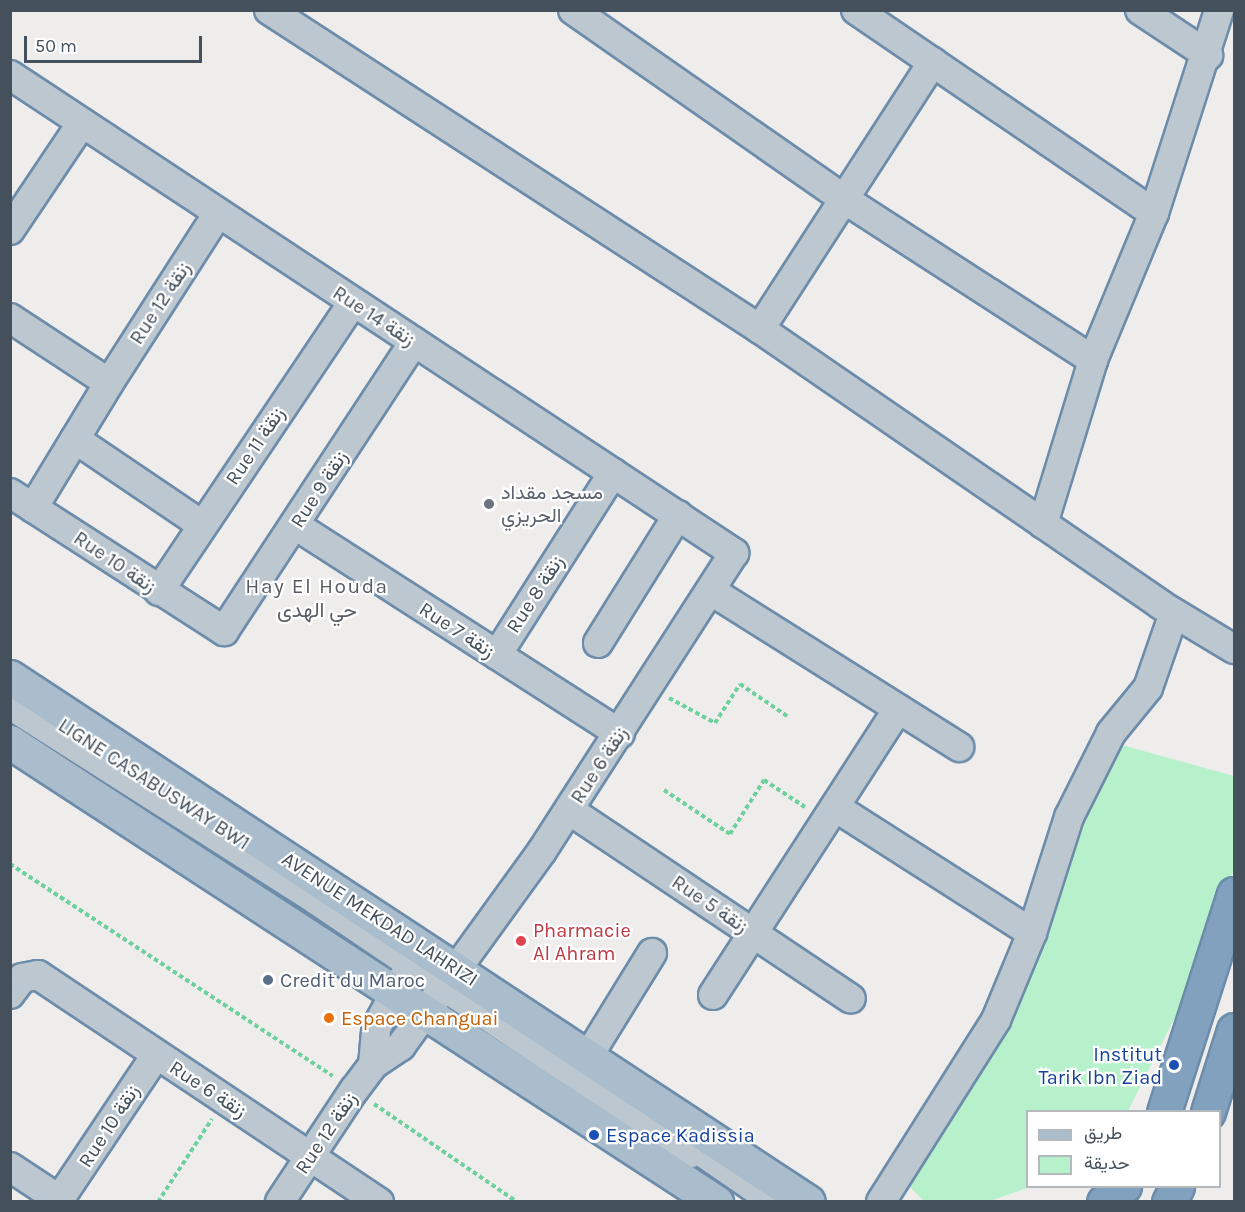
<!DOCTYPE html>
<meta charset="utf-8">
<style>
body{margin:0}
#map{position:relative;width:1245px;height:1212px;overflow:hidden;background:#efecec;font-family:Karla,Vazirmatn,sans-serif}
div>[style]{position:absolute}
.green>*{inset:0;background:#b7f1cc}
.path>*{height:4px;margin-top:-2px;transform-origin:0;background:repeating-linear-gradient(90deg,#6dd09d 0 4.5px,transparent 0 7.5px)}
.roads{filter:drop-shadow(2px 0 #6c8caa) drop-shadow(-2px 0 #6c8caa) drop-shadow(0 2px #6c8caa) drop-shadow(0 -2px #6c8caa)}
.minor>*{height:28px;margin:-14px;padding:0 14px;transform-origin:14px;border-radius:14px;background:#bcc7d0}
.major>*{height:33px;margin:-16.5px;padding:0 16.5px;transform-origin:16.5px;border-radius:16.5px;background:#aabdcd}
.highway>*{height:33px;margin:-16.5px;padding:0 16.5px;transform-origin:16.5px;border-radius:16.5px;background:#81a1bf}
.dots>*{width:16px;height:16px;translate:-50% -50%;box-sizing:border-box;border:3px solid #fff;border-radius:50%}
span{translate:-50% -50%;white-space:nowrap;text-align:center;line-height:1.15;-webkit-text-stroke:4.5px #fff;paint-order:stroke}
.street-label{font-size:20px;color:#44505b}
.worship-label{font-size:20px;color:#5b616d}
.left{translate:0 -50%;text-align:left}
.health-label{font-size:20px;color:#be3a42}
.service-label{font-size:20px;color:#4e5e75}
.food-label{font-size:20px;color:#c56008}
.transit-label{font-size:20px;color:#164399}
.right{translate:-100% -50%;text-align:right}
.neighbourhood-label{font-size:21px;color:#595d62;letter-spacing:1.5px}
.frame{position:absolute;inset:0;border:12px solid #44505b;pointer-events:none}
.legend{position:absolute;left:1026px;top:1110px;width:195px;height:78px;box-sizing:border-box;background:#fff;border:2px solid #b4b9bd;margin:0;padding:8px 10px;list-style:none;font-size:18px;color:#44505b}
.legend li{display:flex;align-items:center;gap:12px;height:30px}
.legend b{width:30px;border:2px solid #b4b9bd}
.scale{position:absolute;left:24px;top:36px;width:178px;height:27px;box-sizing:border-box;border:3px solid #44505b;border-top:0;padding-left:8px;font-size:18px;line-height:21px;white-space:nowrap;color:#44505b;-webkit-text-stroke:4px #fff;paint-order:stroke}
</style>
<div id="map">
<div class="green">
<div style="clip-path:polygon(1100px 739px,1234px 776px,1234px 869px,1199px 969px,1128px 1111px,1028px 1112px,1030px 1187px,990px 1201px,924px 1201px,905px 1182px,1000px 1019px)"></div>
</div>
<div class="path">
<div style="left:669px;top:698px;width:52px;rotate:28.5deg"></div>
<div style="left:715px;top:723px;width:46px;rotate:-57.3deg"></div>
<div style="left:740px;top:684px;width:57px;rotate:34.2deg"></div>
<div style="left:664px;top:790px;width:79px;rotate:33.7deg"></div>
<div style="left:730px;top:834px;width:64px;rotate:-57.8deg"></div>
<div style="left:764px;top:780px;width:49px;rotate:33.4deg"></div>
<div style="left:10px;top:864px;width:386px;rotate:33.3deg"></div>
<div style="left:374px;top:1104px;width:173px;rotate:34.4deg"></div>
<div style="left:158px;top:1202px;width:99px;rotate:-57deg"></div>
</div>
<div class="roads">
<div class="minor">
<div style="left:269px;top:10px;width:586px;rotate:33.01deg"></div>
<div style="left:760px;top:329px;width:487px;rotate:34.5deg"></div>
<div style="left:1161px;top:605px;width:85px;rotate:31.1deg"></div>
<div style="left:573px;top:10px;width:330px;rotate:34.9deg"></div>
<div style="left:844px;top:199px;width:297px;rotate:32.9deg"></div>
<div style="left:856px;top:10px;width:361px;rotate:34.3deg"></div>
<div style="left:1140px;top:10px;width:82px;rotate:33.5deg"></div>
<div style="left:10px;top:75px;width:868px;rotate:33.43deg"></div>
<div style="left:734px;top:553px;width:354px;rotate:122.8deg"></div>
<div style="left:542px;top:851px;width:241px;rotate:125.9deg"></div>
<div style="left:401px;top:1046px;width:34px;rotate:146deg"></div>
<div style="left:373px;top:1065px;width:31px;rotate:127deg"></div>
<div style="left:354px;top:1090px;width:134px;rotate:123.5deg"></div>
<div style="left:10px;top:230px;width:129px;rotate:-56.1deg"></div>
<div style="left:10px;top:318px;width:118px;rotate:33.3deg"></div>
<div style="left:109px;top:383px;width:202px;rotate:-57.3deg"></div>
<div style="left:760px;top:329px;width:318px;rotate:-57.1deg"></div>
<div style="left:75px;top:439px;width:153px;rotate:34.1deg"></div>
<div style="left:10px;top:493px;width:255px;rotate:32.8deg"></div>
<div style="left:224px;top:631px;width:346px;rotate:-56.7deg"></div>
<div style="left:33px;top:508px;width:146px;rotate:-58.7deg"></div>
<div style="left:1043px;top:524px;width:171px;rotate:-73deg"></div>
<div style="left:1093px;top:360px;width:159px;rotate:-67.5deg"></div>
<div style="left:1154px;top:213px;width:213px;rotate:-72.2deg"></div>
<div style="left:295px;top:525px;width:386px;rotate:32.7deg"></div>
<div style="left:159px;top:591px;width:348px;rotate:-56.1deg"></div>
<div style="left:713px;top:592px;width:291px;rotate:32.2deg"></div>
<div style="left:598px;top:643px;width:151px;rotate:-58deg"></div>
<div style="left:497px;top:655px;width:216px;rotate:-57.5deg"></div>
<div style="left:10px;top:705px;width:363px;rotate:32.5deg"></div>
<div style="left:316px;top:900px;width:452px;rotate:34.1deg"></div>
<div style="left:835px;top:807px;width:234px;rotate:32.6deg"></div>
<div style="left:1032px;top:933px;width:94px;rotate:112.5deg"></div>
<div style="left:996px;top:1020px;width:215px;rotate:122.3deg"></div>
<div style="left:569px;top:810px;width:339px;rotate:33.8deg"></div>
<div style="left:1032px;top:933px;width:122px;rotate:-72.3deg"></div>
<div style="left:1069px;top:817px;width:94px;rotate:-63.4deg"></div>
<div style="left:1111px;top:733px;width:58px;rotate:-50.6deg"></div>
<div style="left:1148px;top:688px;width:79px;rotate:-70.9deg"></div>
<div style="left:10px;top:994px;width:20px;rotate:-53deg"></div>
<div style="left:22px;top:978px;width:16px;rotate:-11deg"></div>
<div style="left:38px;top:975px;width:410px;rotate:33.7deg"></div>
<div style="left:713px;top:995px;width:341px;rotate:-57.1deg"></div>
<div style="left:589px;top:1055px;width:120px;rotate:-58.3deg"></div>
<div style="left:373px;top:1065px;width:37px;rotate:-85deg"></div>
<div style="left:376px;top:1028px;width:63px;rotate:-61.4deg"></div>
<div style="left:677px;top:1135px;width:119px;rotate:34.4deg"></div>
<div style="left:10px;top:1167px;width:49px;rotate:33.4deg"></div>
<div style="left:51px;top:1194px;width:12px"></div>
<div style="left:63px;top:1194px;width:167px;rotate:-56.2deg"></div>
</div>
<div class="major">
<div style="left:10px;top:677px;width:955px;rotate:33.34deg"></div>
<div style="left:10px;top:742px;width:843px;rotate:33.09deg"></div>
</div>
<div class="highway">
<div style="left:1164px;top:1112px;width:229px;rotate:-72.2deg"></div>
<div style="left:1208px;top:1112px;width:86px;rotate:-72.4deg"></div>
<div style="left:1104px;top:1202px;width:26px;rotate:-39deg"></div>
<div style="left:1169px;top:1202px;width:18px;rotate:-63deg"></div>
</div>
</div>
<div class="dots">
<div style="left:489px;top:504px;background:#6b7280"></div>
<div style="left:521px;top:941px;background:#e0444e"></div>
<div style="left:268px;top:980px;background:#5c6f8a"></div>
<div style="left:329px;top:1018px;background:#e8710a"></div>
<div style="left:1174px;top:1065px;background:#1a4fb4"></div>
<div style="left:594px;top:1135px;background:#1a4fb4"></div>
</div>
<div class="street-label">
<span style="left:160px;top:303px;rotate:-57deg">Rue 12 زنقة</span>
<span style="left:374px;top:316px;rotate:33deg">Rue 14 زنقة</span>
<span style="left:255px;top:446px;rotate:-56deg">Rue 11 زنقة</span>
<span style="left:319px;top:489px;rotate:-57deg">Rue 9 زنقة</span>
<span style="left:115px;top:562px;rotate:34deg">Rue 10 زنقة</span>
<span style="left:535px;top:594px;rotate:-57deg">Rue 8 زنقة</span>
<span style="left:457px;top:630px;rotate:33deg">Rue 7 زنقة</span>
<span style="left:599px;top:765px;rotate:-57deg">Rue 6 زنقة</span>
<span style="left:154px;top:784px;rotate:33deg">LIGNE CASABUSWAY BW1</span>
<span style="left:710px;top:904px;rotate:34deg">Rue 5 زنقة</span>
<span style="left:380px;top:919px;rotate:33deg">AVENUE MEKDAD LAHRIZI</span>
<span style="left:208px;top:1089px;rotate:33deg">Rue 6 زنقة</span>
<span style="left:109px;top:1126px;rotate:-57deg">Rue 10 زنقة</span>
<span style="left:326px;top:1133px;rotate:-56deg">Rue 12 زنقة</span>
</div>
<div class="worship-label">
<span class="left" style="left:501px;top:504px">مسجد مقداد<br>الحريزي</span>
</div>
<div class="health-label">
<span class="left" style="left:533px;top:942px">Pharmacie<br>Al Ahram</span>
</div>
<div class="service-label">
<span class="left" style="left:280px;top:980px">Credit du Maroc</span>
</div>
<div class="food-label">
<span class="left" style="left:341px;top:1018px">Espace Changuai</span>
</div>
<div class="transit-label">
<span class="right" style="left:1162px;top:1066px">Institut<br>Tarik Ibn Ziad</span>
<span class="left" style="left:606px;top:1135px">Espace Kadissia</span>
</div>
<div class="neighbourhood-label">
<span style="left:317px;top:598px">Hay El Houda<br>حي الهدى</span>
</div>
<div class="frame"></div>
<ul class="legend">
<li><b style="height:8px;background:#aabdcd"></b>طريق</li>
<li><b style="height:16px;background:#b7f1cc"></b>حديقة</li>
</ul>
<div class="scale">50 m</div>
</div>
